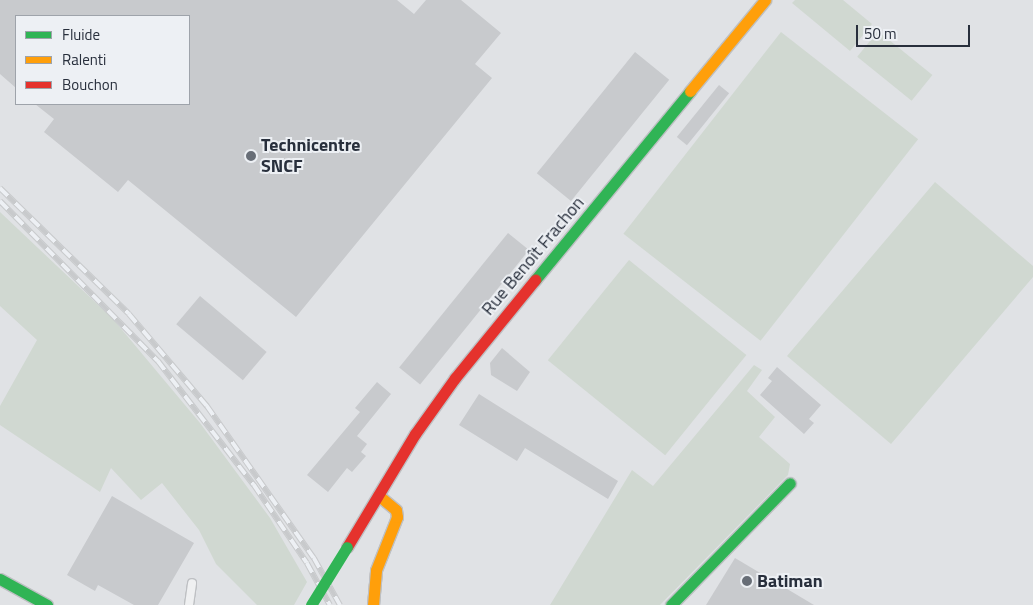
<!DOCTYPE html>
<meta charset="utf-8">
<style>
body{margin:0}
#map{position:relative;width:1033px;height:605px;overflow:hidden;background:#e0e2e5;font-family:"Titillium Web",sans-serif}
div>[style]{position:absolute}
.green>*{inset:0;background:#d0d8d1;transform-origin:0 0}
.building>*{inset:0;background:#c8cacd;transform-origin:0 0}
.roads{filter:drop-shadow(1px 0 #bec0c3) drop-shadow(-1px 0 #bec0c3) drop-shadow(0 1px #bec0c3) drop-shadow(0 -1px #bec0c3)}
.lane>*{height:8px;margin:-4px;padding:0 4px;transform-origin:4px;border-radius:4px;background:#eff0f1}
.fast>*{height:11px;margin:-5.5px;padding:0 5.5px;transform-origin:5.5px;border-radius:5.5px;background:#30b455}
.slow>*{height:11px;margin:-5.5px;padding:0 5.5px;transform-origin:5.5px;border-radius:5.5px;background:#ff9f0a}
.jam>*{height:11px;margin:-5.5px;padding:0 5.5px;transform-origin:5.5px;border-radius:5.5px;background:#e5322d}
.rail>*{height:5.5px;margin-top:-2.75px;transform-origin:0;background:repeating-linear-gradient(90deg,#edf0f4 0 11px,#c8cacc 0 22px);box-sizing:border-box;border-block:1px solid #c8cacc}
.fast-bridge>*{height:11px;margin:-5.5px;padding:0 5.5px;transform-origin:5.5px;border-radius:5.5px;background:#30b455}
.dots>*{width:14px;height:14px;translate:-50% -50%;box-sizing:border-box;border:2px solid #edf0f4;border-radius:50%}
span{translate:-50% -50%;white-space:nowrap;text-align:center;line-height:1.15;-webkit-text-stroke:4px #edf0f4;paint-order:stroke}
.poi-label{font-size:18px;color:#282f3c;font-weight:700}
.left{translate:0 -50%;text-align:left}
.street-label{font-size:18px;color:#282f3c}
.legend{position:absolute;left:15px;top:15px;width:175px;height:90px;box-sizing:border-box;background:#edf0f4;border:1px solid #9ea3aa;margin:0;padding:6px 9px;list-style:none;font-size:15px;color:#282f3c}
.legend li{display:flex;align-items:center;gap:10px;height:25px}
.legend b{width:25px;border:1px solid #9ea3aa}
.scale{position:absolute;left:856px;top:25px;width:114px;height:22px;box-sizing:border-box;border:2px solid #282f3c;border-top:0;padding-left:6px;font-size:15px;line-height:18px;white-space:nowrap;color:#282f3c;-webkit-text-stroke:4px #edf0f4;paint-order:stroke}
</style>
<div id="map">
<div class="green">
<div style="clip-path:polygon(795px 0,843px 0,872px 24px,850px 51px,792px 3px)"></div>
<div style="left:878px;top:31px;width:70px;height:33px;rotate:39deg"></div>
<div style="left:781px;top:32px;width:174px;height:256px;rotate:38deg"></div>
<div style="clip-path:polygon(935px 182px,1033px 266px,1033px 277px,891px 444px,787px 356px)"></div>
<div style="clip-path:polygon(0 212px,113px 319px,200px 423px,270px 518px,307px 582px,294px 605px,257px 605px,216px 564px,199px 530px,162px 483px,141px 500px,111px 468px,100px 492px,0 425px,0 406px,37px 340px,0 306px)"></div>
<div style="left:629px;top:260px;width:151px;height:129px;rotate:39deg"></div>
<div style="clip-path:polygon(754px 365px,762px 370px,747px 391px,775px 417px,759px 437px,790px 464px,788px 475px,660px 605px,550px 605px,632px 470px,653px 486px)"></div>
</div>
<div class="building">
<div style="clip-path:polygon(0 0,397px 0,414px 14px,426px 0,461px 0,501px 33px,475px 64px,492px 78px,296px 317px,128px 180px,118px 192px,44px 132px,54px 119px,35px 104px,189px 104px,189px 16px,16px 16px,16px 88px,0 74px)"></div>
<div style="left:635px;top:52px;width:44px;height:156px;rotate:39deg"></div>
<div style="left:719px;top:85px;width:13px;height:67px;rotate:39deg"></div>
<div style="left:508px;top:233px;width:27px;height:173px;rotate:39deg"></div>
<div style="left:200px;top:296px;width:87px;height:37px;rotate:40deg"></div>
<div style="clip-path:polygon(502px 348px,530px 372px,517px 391px,491px 375px,490px 363px)"></div>
<div style="clip-path:polygon(777px 367px,821px 405px,809px 419px,814px 423px,804px 434px,760px 395px,772px 381px,768px 378px)"></div>
<div style="clip-path:polygon(377px 382px,391px 394px,357px 436px,367px 444px,361px 452px,366px 456px,352px 472px,347px 468px,328px 492px,307px 475px,360px 412px,355px 408px)"></div>
<div style="clip-path:polygon(479px 394px,618px 481px,608px 499px,525px 448px,517px 461px,459px 425px)"></div>
<div style="clip-path:polygon(112px 496px,194px 543px,158px 605px,134px 605px,98px 585px,95px 591px,67px 575px)"></div>
<div style="clip-path:polygon(735px 558px,814px 605px,706px 605px)"></div>
</div>
<div class="roads">
<div class="lane">
<div style="left:189px;top:605px;width:22px;rotate:-82deg"></div>
</div>
<div class="fast">
<div style="left:535px;top:280px;width:244px;rotate:-50.6deg"></div>
<div style="left:0;top:579px;width:54px;rotate:29deg"></div>
<div style="left:671px;top:605px;width:170px;rotate:-45.7deg"></div>
</div>
<div class="slow">
<div style="left:690px;top:91px;width:118px;rotate:-50.5deg"></div>
<div style="left:373px;top:605px;width:35px;rotate:-85deg"></div>
<div style="left:376px;top:570px;width:57px;rotate:-68.4deg"></div>
<div style="left:397px;top:517px;width:7px;rotate:-98deg"></div>
<div style="left:396px;top:510px;width:23px;rotate:-140deg"></div>
</div>
<div class="jam">
<div style="left:347px;top:547px;width:132px;rotate:-59deg"></div>
<div style="left:415px;top:434px;width:69px;rotate:-54.5deg"></div>
<div style="left:455px;top:378px;width:127px;rotate:-50.8deg"></div>
</div>
</div>
<div class="rail">
<div style="left:0;top:188px;width:180px;rotate:44.3deg"></div>
<div style="left:129px;top:314px;width:121px;rotate:49.7deg"></div>
<div style="left:207px;top:406px;width:186px;rotate:54.9deg"></div>
<div style="left:314px;top:558px;width:54px;rotate:61deg"></div>
<div style="left:0;top:201px;width:225px;rotate:45.4deg"></div>
<div style="left:158px;top:361px;width:157px;rotate:52.3deg"></div>
<div style="left:254px;top:485px;width:94px;rotate:55.8deg"></div>
<div style="left:307px;top:563px;width:48px;rotate:61.3deg"></div>
</div>
<div class="fast-bridge">
<div style="left:311px;top:605px;width:68px;rotate:-58.2deg"></div>
</div>
<div class="dots">
<div style="left:251px;top:156px;background:#686e77"></div>
<div style="left:747px;top:581px;background:#686e77"></div>
</div>
<div class="poi-label">
<span class="left" style="left:261px;top:156px">Technicentre<br>SNCF</span>
<span class="left" style="left:757px;top:581px">Batiman</span>
</div>
<div class="street-label">
<span style="left:533px;top:256px;rotate:-50deg">Rue Benoît Frachon</span>
</div>
<ul class="legend">
<li><b style="height:6px;background:#30b455"></b>Fluide</li>
<li><b style="height:6px;background:#ff9f0a"></b>Ralenti</li>
<li><b style="height:6px;background:#e5322d"></b>Bouchon</li>
</ul>
<div class="scale">50 m</div>
</div>
